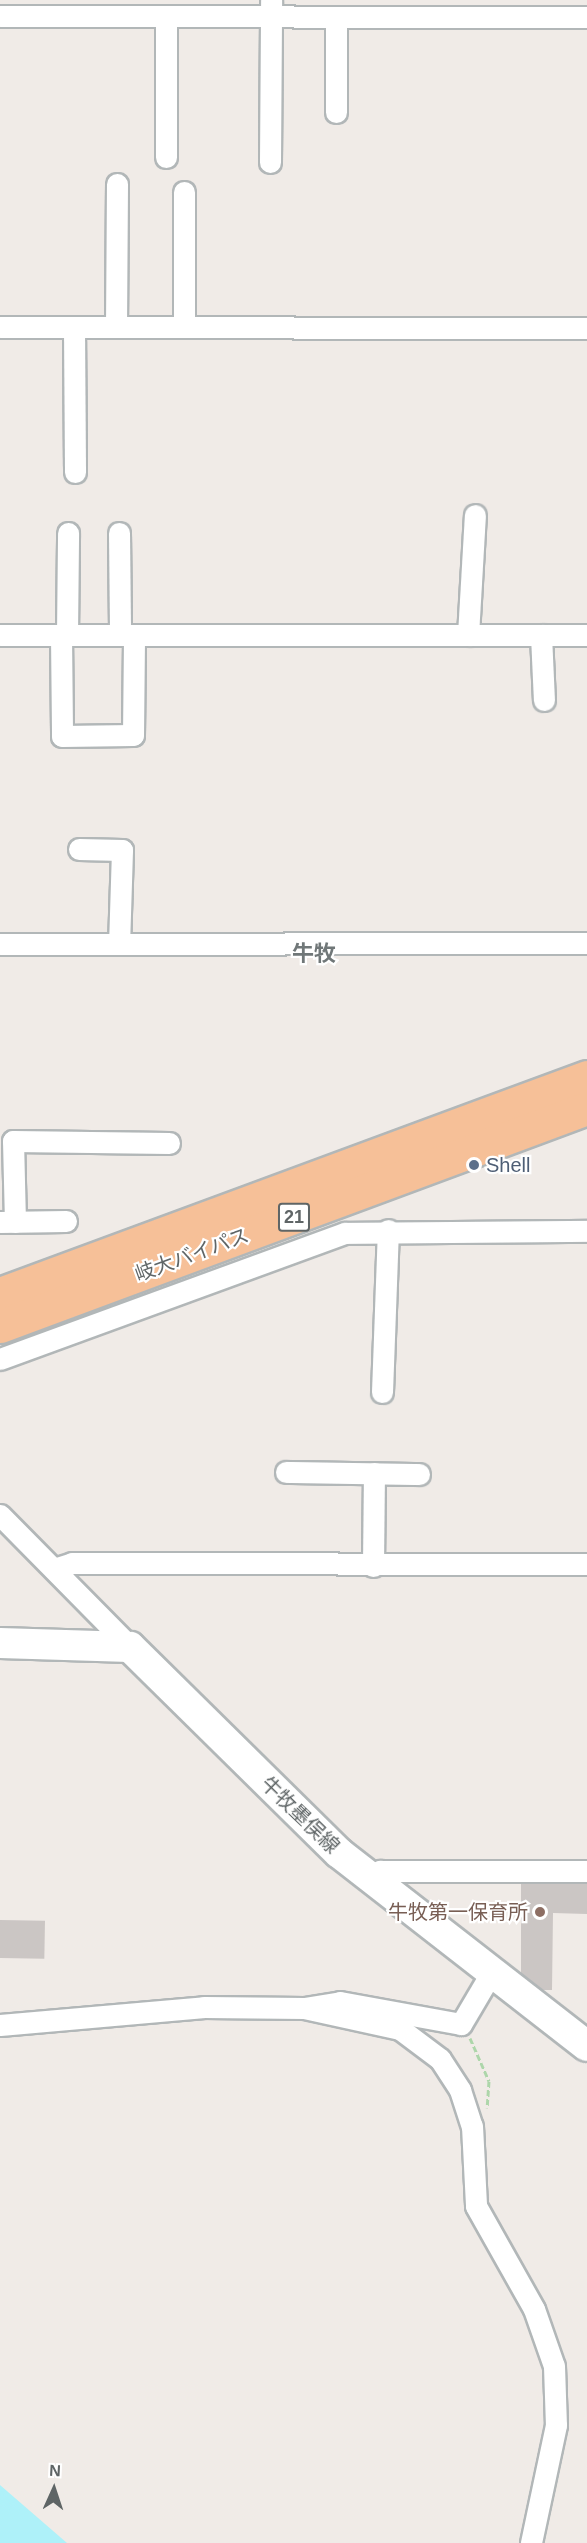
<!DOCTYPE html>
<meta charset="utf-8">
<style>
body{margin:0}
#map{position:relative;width:587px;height:2543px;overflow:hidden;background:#f0ebe7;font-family:Helvetica,"Noto Sans JP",sans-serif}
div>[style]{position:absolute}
.water>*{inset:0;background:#aef1f9}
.building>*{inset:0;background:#cbc6c4;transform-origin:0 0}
.path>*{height:3px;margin-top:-1.5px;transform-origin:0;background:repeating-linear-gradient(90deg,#add6aa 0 6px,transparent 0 9px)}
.roads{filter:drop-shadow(2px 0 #b2b7b8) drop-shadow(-2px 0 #b2b7b8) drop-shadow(0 2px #b2b7b8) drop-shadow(0 -2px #b2b7b8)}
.street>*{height:21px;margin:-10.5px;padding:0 10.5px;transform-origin:10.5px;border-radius:10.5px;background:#fff}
.secondary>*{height:30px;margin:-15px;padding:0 15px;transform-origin:15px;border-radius:15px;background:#fff}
.highway>*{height:33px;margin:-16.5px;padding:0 16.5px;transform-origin:16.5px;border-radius:16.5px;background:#f6c098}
.dots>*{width:16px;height:16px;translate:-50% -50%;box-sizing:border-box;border:3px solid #fff;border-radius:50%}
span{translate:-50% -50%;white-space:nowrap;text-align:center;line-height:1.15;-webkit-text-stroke:4.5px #fff;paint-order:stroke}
.shield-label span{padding:2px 4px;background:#fff;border:2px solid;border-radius:4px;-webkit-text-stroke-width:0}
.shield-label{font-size:18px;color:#5f6566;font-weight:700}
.service-label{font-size:20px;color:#4e5e75}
.left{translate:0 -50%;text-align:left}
.street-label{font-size:20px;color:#5f6566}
.education-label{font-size:20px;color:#785e54}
.right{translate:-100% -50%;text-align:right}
.quarter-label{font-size:22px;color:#707778;font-weight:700}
.north{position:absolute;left:24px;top:2459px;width:60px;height:60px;-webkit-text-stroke:4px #fff;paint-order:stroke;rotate:3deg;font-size:16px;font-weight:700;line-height:24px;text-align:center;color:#5f6566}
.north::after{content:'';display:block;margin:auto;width:21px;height:27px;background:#5f6566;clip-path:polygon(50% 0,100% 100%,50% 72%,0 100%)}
</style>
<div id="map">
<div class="water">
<div style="clip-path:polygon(0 2485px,67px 2543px,0 2543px)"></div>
</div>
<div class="building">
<div style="clip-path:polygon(521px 1877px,587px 1877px,587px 1914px,553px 1913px,552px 1990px,521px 1990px)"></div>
<div style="left:0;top:1920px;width:45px;height:38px;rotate:1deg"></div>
</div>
<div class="path">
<div style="left:470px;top:2038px;width:47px;rotate:66.2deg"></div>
<div style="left:489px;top:2081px;width:27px;rotate:94deg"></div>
</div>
<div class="roads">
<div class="street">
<div style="left:0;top:16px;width:587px;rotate:0.1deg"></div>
<div style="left:166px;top:17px;width:140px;rotate:90deg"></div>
<div style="left:336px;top:17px;width:95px;rotate:90deg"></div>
<div style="left:270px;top:162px;width:162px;rotate:-89.6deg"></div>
<div style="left:0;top:327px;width:587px;rotate:0.1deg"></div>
<div style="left:74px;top:327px;width:145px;rotate:89.6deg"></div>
<div style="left:116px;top:327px;width:143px;rotate:-89.6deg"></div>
<div style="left:184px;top:327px;width:135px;rotate:-90deg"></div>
<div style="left:119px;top:533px;width:102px;rotate:89.4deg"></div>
<div style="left:0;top:635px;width:587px"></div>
<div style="left:61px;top:635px;width:101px;rotate:89.4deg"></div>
<div style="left:62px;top:736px;width:71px;rotate:-0.8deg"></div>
<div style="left:133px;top:735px;width:100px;rotate:-89.4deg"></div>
<div style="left:67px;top:635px;width:102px;rotate:-89.4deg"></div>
<div style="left:468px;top:635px;width:120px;rotate:-86.7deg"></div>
<div style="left:541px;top:635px;width:65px;rotate:87.4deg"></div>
<div style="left:79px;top:849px;width:43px;rotate:1.3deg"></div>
<div style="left:122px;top:850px;width:94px;rotate:91.8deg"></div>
<div style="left:0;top:944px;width:587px;rotate:-0.1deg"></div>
<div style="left:0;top:1222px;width:66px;rotate:-0.9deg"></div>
<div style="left:15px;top:1222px;width:81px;rotate:-91.4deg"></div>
<div style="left:13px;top:1141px;width:156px;rotate:0.7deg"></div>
<div style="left:0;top:1359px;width:367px;rotate:-20.1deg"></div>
<div style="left:345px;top:1233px;width:242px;rotate:-0.5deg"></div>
<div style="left:382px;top:1392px;width:162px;rotate:-87.9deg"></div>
<div style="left:286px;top:1472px;width:133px;rotate:0.9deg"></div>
<div style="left:0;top:1515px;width:185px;rotate:45.4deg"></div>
<div style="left:373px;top:1566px;width:93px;rotate:-89.4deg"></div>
<div style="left:54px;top:1569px;width:19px;rotate:-18deg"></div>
<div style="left:72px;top:1563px;width:515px;rotate:0.11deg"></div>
<div style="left:369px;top:1877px;width:13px;rotate:-29deg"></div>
<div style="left:380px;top:1871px;width:207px"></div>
<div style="left:304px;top:2008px;width:98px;rotate:12.3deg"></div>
<div style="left:400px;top:2029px;width:50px;rotate:36.9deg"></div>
<div style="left:440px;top:2059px;width:37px;rotate:57deg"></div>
<div style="left:460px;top:2090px;width:38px;rotate:72deg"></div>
<div style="left:472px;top:2126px;width:80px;rotate:87.1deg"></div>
<div style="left:476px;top:2206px;width:118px;rotate:60.6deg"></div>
<div style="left:534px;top:2309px;width:60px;rotate:70.7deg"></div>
<div style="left:554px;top:2366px;width:59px;rotate:88.1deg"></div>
<div style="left:556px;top:2425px;width:121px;rotate:102deg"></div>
<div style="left:0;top:2025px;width:205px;rotate:-5deg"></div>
<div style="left:204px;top:2007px;width:100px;rotate:0.6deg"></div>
<div style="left:304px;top:2008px;width:36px;rotate:-9deg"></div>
<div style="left:340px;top:2002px;width:123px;rotate:10.3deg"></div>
<div style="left:461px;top:2024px;width:57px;rotate:-59.4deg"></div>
</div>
<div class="secondary">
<div style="left:0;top:1643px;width:130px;rotate:1.8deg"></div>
<div style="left:130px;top:1647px;width:293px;rotate:44.6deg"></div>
<div style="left:339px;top:1853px;width:314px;rotate:37.9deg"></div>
</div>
<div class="highway">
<div style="left:0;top:1294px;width:626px;rotate:-20.29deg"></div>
<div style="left:0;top:1326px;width:626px;rotate:-20.37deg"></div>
</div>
</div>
<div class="dots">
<div style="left:474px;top:1165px;background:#5c6f8a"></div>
<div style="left:540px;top:1912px;background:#8d6e63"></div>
</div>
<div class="shield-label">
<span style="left:294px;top:1217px">21</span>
</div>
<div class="service-label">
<span class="left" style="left:486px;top:1165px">Shell</span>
</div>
<div class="street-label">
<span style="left:192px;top:1255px;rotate:-20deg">岐大バイパス</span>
<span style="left:300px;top:1815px;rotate:44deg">牛牧墨俣線</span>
</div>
<div class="education-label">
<span class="right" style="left:528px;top:1912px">牛牧第一保育所</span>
</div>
<div class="quarter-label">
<span style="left:314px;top:954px">牛牧</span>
</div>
<div class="north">N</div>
</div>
